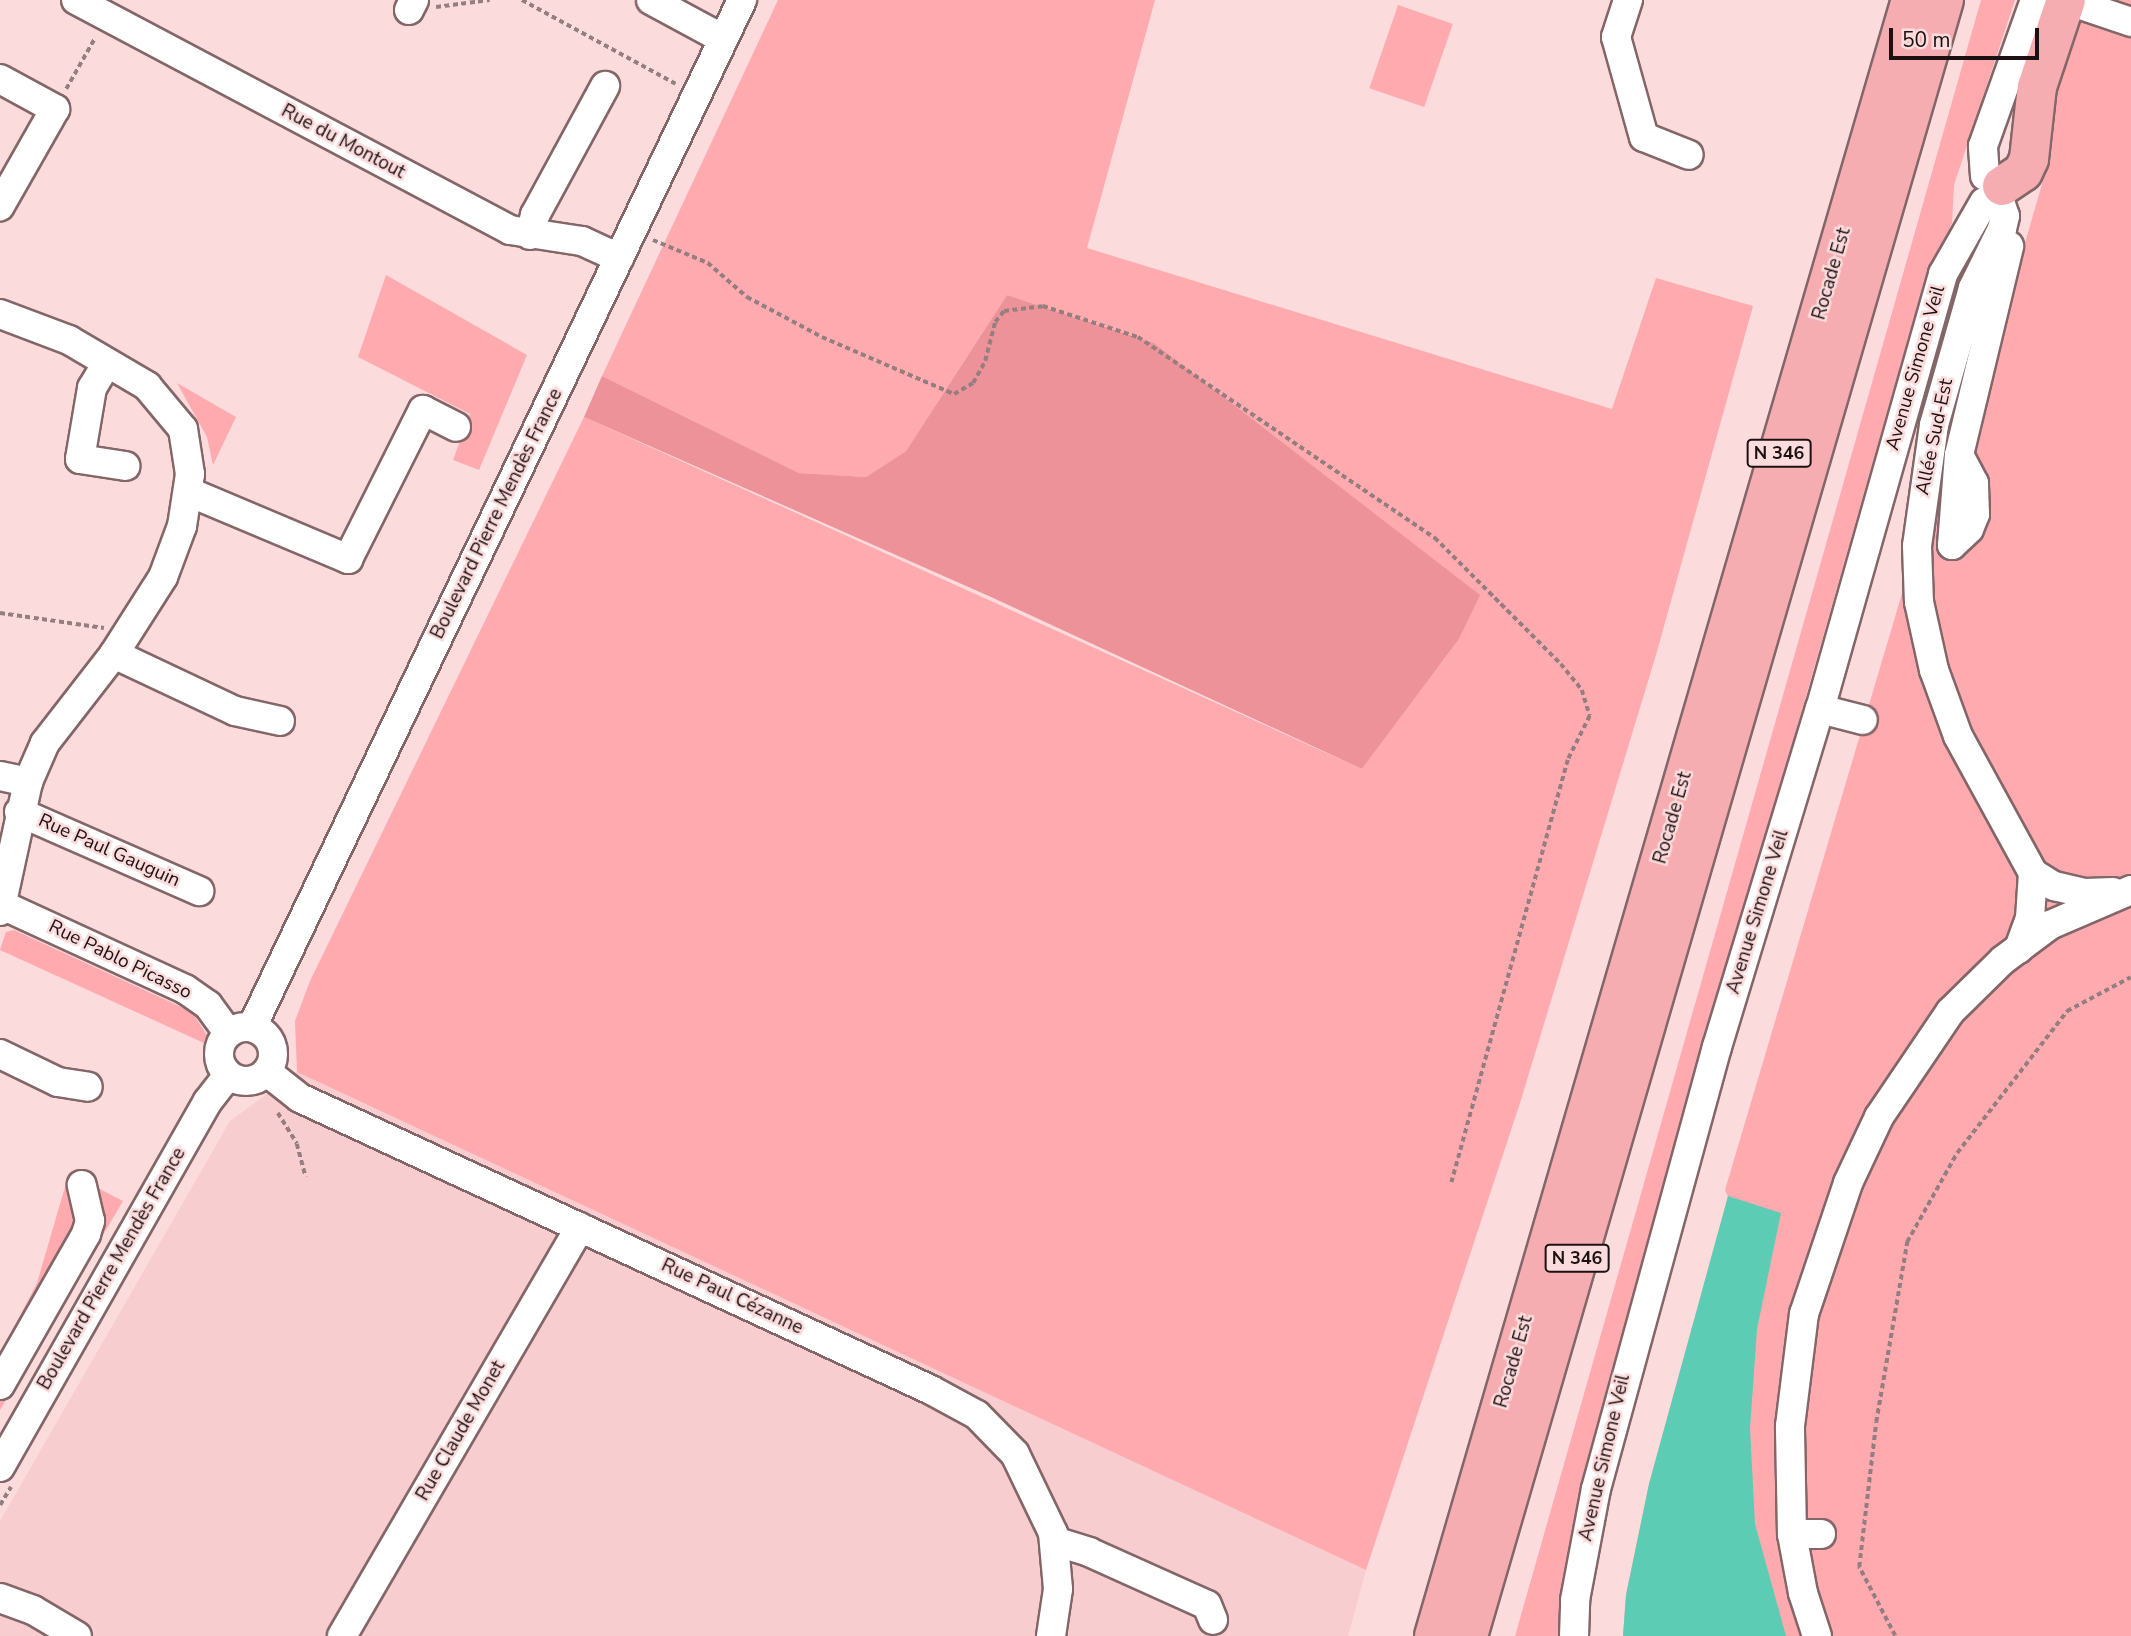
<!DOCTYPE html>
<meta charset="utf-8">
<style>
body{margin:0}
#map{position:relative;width:2131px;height:1636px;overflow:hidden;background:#fcdbdc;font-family:"Nunito Sans",sans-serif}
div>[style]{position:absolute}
.built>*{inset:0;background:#f7cdcf}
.green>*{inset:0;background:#feaaaf;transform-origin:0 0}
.forest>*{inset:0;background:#ed9299}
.water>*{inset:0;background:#5ccdb4}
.path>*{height:3.5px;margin-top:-1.75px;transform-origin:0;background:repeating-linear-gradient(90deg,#947e7f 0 5px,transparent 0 8.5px)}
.roads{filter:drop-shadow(2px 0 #836668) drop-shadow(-2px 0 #836668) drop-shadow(0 2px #836668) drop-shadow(0 -2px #836668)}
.minor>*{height:28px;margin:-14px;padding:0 14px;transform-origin:14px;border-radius:14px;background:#fff}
.minor>.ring{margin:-14px;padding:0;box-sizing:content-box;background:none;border:28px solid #fff;border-radius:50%}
.highway>*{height:38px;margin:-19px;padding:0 19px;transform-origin:19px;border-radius:19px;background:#f6adb1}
span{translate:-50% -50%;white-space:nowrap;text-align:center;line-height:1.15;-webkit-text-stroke:5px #fcdbdc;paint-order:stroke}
.shield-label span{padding:2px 5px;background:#fcdbdc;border:2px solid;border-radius:5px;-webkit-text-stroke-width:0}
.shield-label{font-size:18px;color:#1c1112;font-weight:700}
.street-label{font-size:19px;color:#1c1112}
.scale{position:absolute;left:1889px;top:28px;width:150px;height:32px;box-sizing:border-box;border:4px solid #1c1112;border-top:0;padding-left:9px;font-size:21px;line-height:24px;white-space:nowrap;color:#1c1112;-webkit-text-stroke:5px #fcdbdc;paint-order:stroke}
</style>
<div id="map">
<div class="built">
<div style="clip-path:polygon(297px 1072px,1366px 1570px,1348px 1636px,0 1636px,0 1521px,230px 1121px)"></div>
</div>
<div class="green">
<div style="clip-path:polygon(778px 0,1155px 0,1087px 248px,1612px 409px,1656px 278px,1753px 306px,1656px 655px,1520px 1103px,1366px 1570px,297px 1072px,295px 1021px,310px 981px,584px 417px,1362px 769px,1459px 639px,1479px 595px,1154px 343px,1007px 295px,906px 451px,866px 477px,799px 473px,602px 376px)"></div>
<div style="clip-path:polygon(1981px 0,2015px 0,1954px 185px,1952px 223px,1923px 286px,1603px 1408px,1581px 1507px,1563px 1636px,1515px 1636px)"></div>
<div style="clip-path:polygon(2092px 0,2131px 0,2131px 1636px,1623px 1636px,1626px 1595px,1649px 1484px,1728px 1197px,1725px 1190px,1906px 580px,1911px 470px,1930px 390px,2009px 298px,2042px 184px,2049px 114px,2072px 32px)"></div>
<div style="left:1398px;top:5px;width:58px;height:88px;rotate:19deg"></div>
<div style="clip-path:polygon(386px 275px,527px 355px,479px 470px,453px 460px,470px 414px,358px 357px)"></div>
<div style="clip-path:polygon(177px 383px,236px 417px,213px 465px,207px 437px)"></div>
<div style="clip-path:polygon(14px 930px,192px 1012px,207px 1035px,204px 1043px,0 950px,6px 932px)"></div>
<div style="clip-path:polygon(69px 1173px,123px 1201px,0 1410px,0 1354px,37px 1283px)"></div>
</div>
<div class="forest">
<div style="clip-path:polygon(1007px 295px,1154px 343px,1480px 595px,1459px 639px,1362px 769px,991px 597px,584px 417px,602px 376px,799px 473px,866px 477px,906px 451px)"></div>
</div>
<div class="water">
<div style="clip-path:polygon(1728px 1196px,1781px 1213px,1757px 1329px,1750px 1429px,1755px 1524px,1786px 1636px,1623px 1636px,1626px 1595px,1649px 1484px)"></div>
</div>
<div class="path">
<div style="left:522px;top:0;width:175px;rotate:28.6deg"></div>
<div style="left:436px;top:7px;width:54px;rotate:-7.4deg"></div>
<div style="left:66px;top:89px;width:59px;rotate:-60.4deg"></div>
<div style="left:653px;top:240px;width:60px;rotate:22.7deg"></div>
<div style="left:708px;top:263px;width:52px;rotate:41.1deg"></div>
<div style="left:747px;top:297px;width:85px;rotate:28.1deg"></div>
<div style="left:822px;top:337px;width:144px;rotate:23.4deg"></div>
<div style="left:954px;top:394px;width:22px;rotate:-30deg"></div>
<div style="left:973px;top:383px;width:25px;rotate:-61deg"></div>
<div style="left:985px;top:361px;width:40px;rotate:-75.6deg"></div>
<div style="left:995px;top:322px;width:14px;rotate:-51deg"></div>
<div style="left:1004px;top:311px;width:39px;rotate:-7deg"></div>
<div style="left:1043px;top:306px;width:100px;rotate:18.1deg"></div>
<div style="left:1138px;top:337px;width:359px;rotate:34.1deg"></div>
<div style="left:1435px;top:538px;width:178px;rotate:45deg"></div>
<div style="left:1561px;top:664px;width:33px;rotate:51deg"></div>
<div style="left:1582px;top:690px;width:27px;rotate:73deg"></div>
<div style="left:1590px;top:716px;width:49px;rotate:116.6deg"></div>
<div style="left:1568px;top:760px;width:438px;rotate:105.4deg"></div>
<div style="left:0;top:613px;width:105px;rotate:8.2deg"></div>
<div style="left:278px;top:1113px;width:36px;rotate:58deg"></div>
<div style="left:297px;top:1144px;width:34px;rotate:75deg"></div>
<div style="left:0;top:1505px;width:21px;rotate:-59deg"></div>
<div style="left:1895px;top:1636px;width:78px;rotate:-117.6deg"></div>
<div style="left:1859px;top:1567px;width:146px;rotate:-83.3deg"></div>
<div style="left:1876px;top:1422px;width:183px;rotate:-80.2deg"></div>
<div style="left:1907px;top:1242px;width:102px;rotate:-60.7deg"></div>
<div style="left:1957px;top:1153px;width:180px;rotate:-52.2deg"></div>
<div style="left:2067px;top:1011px;width:72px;rotate:-28deg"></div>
</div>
<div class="roads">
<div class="minor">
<div style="left:76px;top:0;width:491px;rotate:27.9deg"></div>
<div style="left:510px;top:230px;width:73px;rotate:8.7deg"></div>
<div style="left:582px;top:241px;width:41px;rotate:24.7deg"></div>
<div style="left:651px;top:0;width:82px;rotate:28.4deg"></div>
<div style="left:1628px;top:0;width:39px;rotate:108deg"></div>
<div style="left:1616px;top:37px;width:104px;rotate:74.4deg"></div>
<div style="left:1644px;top:137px;width:48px;rotate:21.8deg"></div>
<div style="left:2066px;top:0;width:69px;rotate:18.7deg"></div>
<div style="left:409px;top:10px;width:11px;rotate:-63deg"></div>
<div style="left:0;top:79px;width:63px;rotate:28.6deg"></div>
<div style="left:55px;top:109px;width:112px;rotate:119.6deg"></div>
<div style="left:1985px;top:176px;width:30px;rotate:-94deg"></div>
<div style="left:1983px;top:146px;width:155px;rotate:-70.4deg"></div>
<div style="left:1999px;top:198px;width:19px;rotate:72deg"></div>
<div style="left:2005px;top:216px;width:13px;rotate:103deg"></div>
<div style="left:2002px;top:229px;width:66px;rotate:116.2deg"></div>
<div style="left:1973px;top:288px;width:142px;rotate:105.9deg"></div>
<div style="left:1934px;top:425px;width:122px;rotate:98deg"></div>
<div style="left:1917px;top:546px;width:56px;rotate:88deg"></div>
<div style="left:1919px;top:602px;width:70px;rotate:77.6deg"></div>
<div style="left:1934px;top:670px;width:70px;rotate:70deg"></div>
<div style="left:1958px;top:736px;width:156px;rotate:61.3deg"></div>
<div style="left:2033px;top:873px;width:45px;rotate:93.8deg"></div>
<div style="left:2030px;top:918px;width:33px;rotate:110deg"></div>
<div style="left:530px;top:235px;width:21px;rotate:-76deg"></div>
<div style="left:535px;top:215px;width:147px;rotate:-61.5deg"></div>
<div style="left:0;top:314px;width:74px;rotate:20.6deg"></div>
<div style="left:69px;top:340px;width:91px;rotate:30.5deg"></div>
<div style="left:147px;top:386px;width:56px;rotate:50.1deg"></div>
<div style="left:183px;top:429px;width:46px;rotate:81.2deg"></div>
<div style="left:190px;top:474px;width:53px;rotate:98.7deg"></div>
<div style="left:182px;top:526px;width:54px;rotate:110.4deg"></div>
<div style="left:163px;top:577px;width:91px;rotate:122.5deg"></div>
<div style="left:114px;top:654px;width:113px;rotate:127.8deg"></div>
<div style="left:45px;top:743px;width:43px;rotate:113.6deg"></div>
<div style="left:28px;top:782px;width:132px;rotate:102.2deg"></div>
<div style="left:107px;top:363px;width:29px;rotate:121deg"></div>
<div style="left:92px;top:388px;width:72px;rotate:99.6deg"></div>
<div style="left:80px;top:459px;width:46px;rotate:8.8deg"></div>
<div style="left:189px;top:492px;width:173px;rotate:22.8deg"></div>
<div style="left:348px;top:559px;width:167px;rotate:-63.3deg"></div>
<div style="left:423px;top:410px;width:37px;rotate:27deg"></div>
<div style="left:1952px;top:545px;width:90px;rotate:-85.6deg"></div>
<div style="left:1959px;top:455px;width:215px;rotate:-76.5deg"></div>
<div style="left:1952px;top:545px;width:23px;rotate:-43deg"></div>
<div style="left:1969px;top:529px;width:16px;rotate:-68deg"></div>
<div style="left:1975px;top:514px;width:31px;rotate:-92deg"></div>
<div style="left:1974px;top:483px;width:26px;rotate:-118deg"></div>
<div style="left:114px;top:654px;width:134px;rotate:25.2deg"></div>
<div style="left:235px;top:711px;width:46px;rotate:12.5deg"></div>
<div style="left:1820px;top:709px;width:44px;rotate:14.3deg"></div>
<div style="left:0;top:776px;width:29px;rotate:12deg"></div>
<div style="left:19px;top:812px;width:197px;rotate:23.7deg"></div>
<div style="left:2033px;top:873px;width:25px;rotate:32deg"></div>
<div style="left:2054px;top:886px;width:32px;rotate:13deg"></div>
<div style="left:2085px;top:893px;width:28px;rotate:-2deg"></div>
<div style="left:0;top:904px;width:204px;rotate:24.7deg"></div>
<div style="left:185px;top:989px;width:28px;rotate:35deg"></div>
<div style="left:208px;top:1005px;width:34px;rotate:54deg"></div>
<div class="ring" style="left:219px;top:1027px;width:26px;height:26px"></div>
<div style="left:252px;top:1027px;width:1138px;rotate:-64.49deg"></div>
<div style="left:0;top:1054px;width:64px;rotate:25.8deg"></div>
<div style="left:58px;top:1082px;width:30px;rotate:9deg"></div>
<div style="left:267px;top:1072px;width:42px;rotate:38.2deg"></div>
<div style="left:300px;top:1098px;width:695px;rotate:24.83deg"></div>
<div style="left:931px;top:1390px;width:52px;rotate:28.5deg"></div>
<div style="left:977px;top:1415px;width:54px;rotate:45.7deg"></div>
<div style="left:1015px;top:1454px;width:88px;rotate:64.3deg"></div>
<div style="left:1053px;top:1533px;width:56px;rotate:84.9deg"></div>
<div style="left:1058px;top:1589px;width:48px;rotate:98.5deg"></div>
<div style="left:0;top:1385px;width:174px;rotate:-60.3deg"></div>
<div style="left:86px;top:1234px;width:14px;rotate:-73deg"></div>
<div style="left:90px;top:1221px;width:37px;rotate:-103deg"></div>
<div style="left:0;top:1467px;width:421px;rotate:-60.4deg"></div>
<div style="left:208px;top:1101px;width:33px;rotate:-52deg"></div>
<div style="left:1792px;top:1534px;width:29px"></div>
<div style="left:1054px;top:1541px;width:37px;rotate:17deg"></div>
<div style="left:1089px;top:1552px;width:129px;rotate:24.2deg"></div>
<div style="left:1207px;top:1605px;width:16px;rotate:68deg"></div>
<div style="left:0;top:1598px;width:35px;rotate:20deg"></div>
<div style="left:33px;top:1610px;width:51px;rotate:30.6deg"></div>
<div style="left:342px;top:1636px;width:473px;rotate:-59.8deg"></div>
<div style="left:1574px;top:1636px;width:36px;rotate:-88deg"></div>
<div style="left:1575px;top:1600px;width:113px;rotate:-79.3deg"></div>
<div style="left:1596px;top:1489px;width:458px;rotate:-74.7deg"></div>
<div style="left:1717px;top:1047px;width:353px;rotate:-73.1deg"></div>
<div style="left:1820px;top:709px;width:452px;rotate:-74.2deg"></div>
<div style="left:1943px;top:274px;width:83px;rotate:-60.3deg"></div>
<div style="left:1817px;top:1636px;width:45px;rotate:-108deg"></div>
<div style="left:1803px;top:1593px;width:60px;rotate:-100.6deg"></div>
<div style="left:1792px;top:1534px;width:108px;rotate:-91.1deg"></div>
<div style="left:1790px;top:1426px;width:113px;rotate:-82.9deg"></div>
<div style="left:1804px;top:1314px;width:138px;rotate:-71.4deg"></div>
<div style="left:1848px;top:1183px;width:73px;rotate:-64.8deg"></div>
<div style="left:1879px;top:1117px;width:127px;rotate:-55.9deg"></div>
<div style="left:1950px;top:1012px;width:74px;rotate:-44.5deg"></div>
<div style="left:2003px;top:960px;width:59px;rotate:-36.7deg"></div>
<div style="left:2050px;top:925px;width:88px;rotate:-23.4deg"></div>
</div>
<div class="highway">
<div style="left:2002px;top:186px;width:25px;rotate:-34deg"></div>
<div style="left:2023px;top:172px;width:14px;rotate:-65deg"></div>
<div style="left:2029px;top:159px;width:72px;rotate:-83.7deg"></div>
<div style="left:2037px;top:87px;width:92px;rotate:-71.6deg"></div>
<div style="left:1434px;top:1636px;width:1704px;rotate:-73.75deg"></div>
<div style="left:1468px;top:1636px;width:1704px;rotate:-73.78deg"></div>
</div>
</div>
<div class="shield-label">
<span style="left:1779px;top:453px">N 346</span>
<span style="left:1577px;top:1258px">N 346</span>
</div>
<div class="street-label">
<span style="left:343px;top:142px;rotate:28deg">Rue du Montout</span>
<span style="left:1832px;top:274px;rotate:-74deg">Rocade Est</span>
<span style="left:1916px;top:368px;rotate:-74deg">Avenue Simone Veil</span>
<span style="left:1935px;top:437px;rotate:-78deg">Allée Sud-Est</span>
<span style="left:497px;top:514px;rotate:-64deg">Boulevard Pierre Mendès France</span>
<span style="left:1673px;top:818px;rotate:-74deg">Rocade Est</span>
<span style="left:109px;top:851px;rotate:24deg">Rue Paul Gauguin</span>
<span style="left:1758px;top:912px;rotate:-73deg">Avenue Simone Veil</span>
<span style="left:120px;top:960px;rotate:26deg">Rue Pablo Picasso</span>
<span style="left:112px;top:1269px;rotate:-60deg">Boulevard Pierre Mendès France</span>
<span style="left:732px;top:1297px;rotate:25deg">Rue Paul Cézanne</span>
<span style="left:1514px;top:1362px;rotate:-74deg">Rocade Est</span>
<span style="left:461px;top:1431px;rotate:-60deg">Rue Claude Monet</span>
<span style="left:1605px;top:1458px;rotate:-77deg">Avenue Simone Veil</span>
</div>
<div class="scale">50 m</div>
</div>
